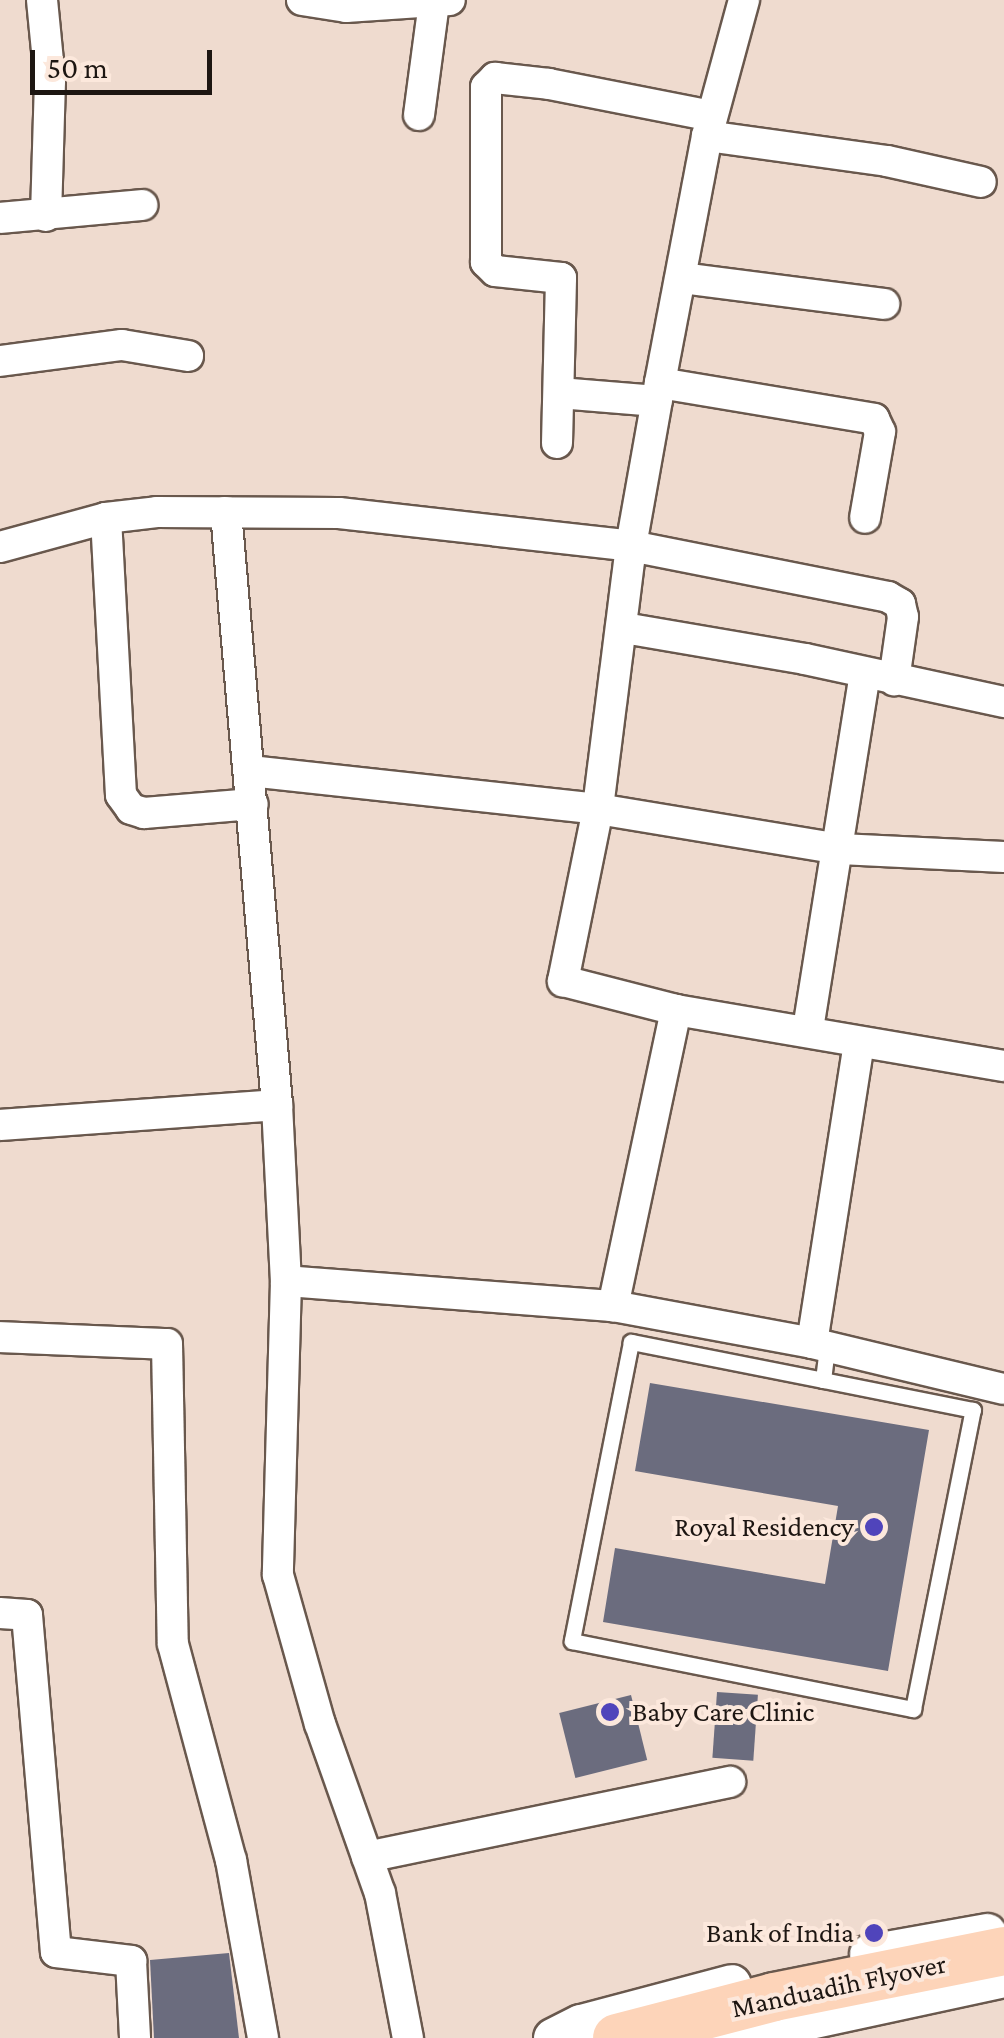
<!DOCTYPE html>
<style>
body{margin:0}
#map{position:relative;width:1004px;height:2038px;overflow:hidden;background:#efdbcf;font-family:"Crimson Pro",serif}
div>[style]{position:absolute}
.building>*{inset:0;background:#6b6c7e;transform-origin:0 0}
.roads{filter:drop-shadow(2px 0 #69584d) drop-shadow(-2px 0 #69584d) drop-shadow(0 2px #69584d) drop-shadow(0 -2px #69584d)}
.service>*{height:15px;margin:-7.5px;padding:0 7.5px;transform-origin:7.5px;border-radius:7.5px;background:#fff}
.minor>*{height:30px;margin:-15px;padding:0 15px;transform-origin:15px;border-radius:15px;background:#fff}
.tertiary>*{height:38px;margin:-19px;padding:0 19px;transform-origin:19px;border-radius:19px;background:#fff}
.primary>*{height:48px;margin:-24px;padding:0 24px;transform-origin:24px;border-radius:24px;background:#fdd4b9}
.dots>*{width:28px;height:28px;translate:-50% -50%;box-sizing:border-box;border:5px solid #fce8dc;border-radius:50%}
span{translate:-50% -50%;white-space:nowrap;text-align:center;line-height:1.15;-webkit-text-stroke:8px #fce8dc;paint-order:stroke}
.poi-label{font-size:28px;color:#1d1612}
.right{translate:-100% -50%;text-align:right}
.left{translate:0 -50%;text-align:left}
.street-label{font-size:28px;color:#1d1612}
.scale{position:absolute;left:30px;top:50px;width:182px;height:45px;box-sizing:border-box;border:5px solid #1d1612;border-top:0;padding-left:12px;font-size:30px;line-height:35px;white-space:nowrap;color:#1d1612;-webkit-text-stroke:8px #fce8dc;paint-order:stroke}
</style>
<div id="map">
<div class="building">
<div style="clip-path:polygon(650px 1383px,929px 1430px,888px 1671px,603px 1622px,615px 1548px,825px 1584px,838px 1506px,635px 1471px)"></div>
<div style="left:717px;top:1692px;width:41px;height:66px;rotate:4deg"></div>
<div style="left:631px;top:1695px;width:67px;height:74px;rotate:76deg"></div>
<div style="clip-path:polygon(229px 1953px,239px 2038px,154px 2038px,150px 1960px)"></div>
</div>
<div class="roads">
<div class="service">
<div style="left:823px;top:1380px;width:196px;rotate:-168.8deg"></div>
<div style="left:631px;top:1342px;width:305px;rotate:101.2deg"></div>
<div style="left:572px;top:1641px;width:348px;rotate:11.3deg"></div>
<div style="left:913px;top:1709px;width:305px;rotate:-78.7deg"></div>
<div style="left:973px;top:1410px;width:153px;rotate:-168.7deg"></div>
<div style="left:823px;top:1380px;width:33px;rotate:-83deg"></div>
</div>
<div class="minor">
<div style="left:42px;top:0;width:81px;rotate:84.4deg"></div>
<div style="left:50px;top:81px;width:135px;rotate:91.7deg"></div>
<div style="left:302px;top:0;width:45px;rotate:9deg"></div>
<div style="left:346px;top:7px;width:104px;rotate:-3.9deg"></div>
<div style="left:744px;top:0;width:141px;rotate:105.2deg"></div>
<div style="left:707px;top:136px;width:251px;rotate:100.8deg"></div>
<div style="left:660px;top:383px;width:166px;rotate:100.1deg"></div>
<div style="left:631px;top:546px;width:265px;rotate:97.2deg"></div>
<div style="left:598px;top:809px;width:176px;rotate:101.5deg"></div>
<div style="left:563px;top:981px;width:117px;rotate:14.4deg"></div>
<div style="left:676px;top:1010px;width:333px;rotate:9.7deg"></div>
<div style="left:419px;top:115px;width:114px;rotate:-82.4deg"></div>
<div style="left:707px;top:136px;width:182px;rotate:7.9deg"></div>
<div style="left:887px;top:161px;width:96px;rotate:12.6deg"></div>
<div style="left:0;top:218px;width:143px;rotate:-5.2deg"></div>
<div style="left:682px;top:278px;width:204px;rotate:7.3deg"></div>
<div style="left:0;top:361px;width:123px;rotate:-7.5deg"></div>
<div style="left:122px;top:345px;width:67px;rotate:9.5deg"></div>
<div style="left:660px;top:383px;width:217px;rotate:9.5deg"></div>
<div style="left:874px;top:419px;width:14px;rotate:65deg"></div>
<div style="left:880px;top:432px;width:87px;rotate:99.9deg"></div>
<div style="left:559px;top:393px;width:98px;rotate:4.7deg"></div>
<div style="left:557px;top:443px;width:165px;rotate:-88.6deg"></div>
<div style="left:561px;top:278px;width:66px;rotate:-173.9deg"></div>
<div style="left:495px;top:271px;width:13px;rotate:-135deg"></div>
<div style="left:486px;top:262px;width:175px;rotate:-90deg"></div>
<div style="left:486px;top:87px;width:13px;rotate:-45deg"></div>
<div style="left:495px;top:78px;width:54px;rotate:6.3deg"></div>
<div style="left:549px;top:84px;width:166px;rotate:11.1deg"></div>
<div style="left:226px;top:512px;width:595px;rotate:85.08deg"></div>
<div style="left:277px;top:1105px;width:176px;rotate:87.1deg"></div>
<div style="left:286px;top:1281px;width:294px;rotate:91.6deg"></div>
<div style="left:278px;top:1575px;width:155px;rotate:74.3deg"></div>
<div style="left:320px;top:1724px;width:179px;rotate:70.5deg"></div>
<div style="left:380px;top:1893px;width:148px;rotate:79.1deg"></div>
<div style="left:106px;top:518px;width:277px;rotate:86.9deg"></div>
<div style="left:121px;top:795px;width:17px;rotate:54deg"></div>
<div style="left:131px;top:809px;width:14px;rotate:17deg"></div>
<div style="left:144px;top:813px;width:109px;rotate:-4.7deg"></div>
<div style="left:0;top:547px;width:110px;rotate:-15.3deg"></div>
<div style="left:106px;top:518px;width:51px;rotate:-6.7deg"></div>
<div style="left:157px;top:512px;width:182px;rotate:0.3deg"></div>
<div style="left:339px;top:513px;width:294px;rotate:6.4deg"></div>
<div style="left:631px;top:546px;width:262px;rotate:11.2deg"></div>
<div style="left:888px;top:597px;width:14px;rotate:30deg"></div>
<div style="left:900px;top:604px;width:13px;rotate:77deg"></div>
<div style="left:903px;top:617px;width:64px;rotate:98.1deg"></div>
<div style="left:624px;top:628px;width:184px;rotate:9.7deg"></div>
<div style="left:805px;top:659px;width:204px;rotate:12.2deg"></div>
<div style="left:250px;top:771px;width:350px;rotate:6.2deg"></div>
<div style="left:598px;top:809px;width:245px;rotate:9.4deg"></div>
<div style="left:840px;top:849px;width:164px;rotate:2.8deg"></div>
<div style="left:676px;top:1010px;width:303px;rotate:102deg"></div>
<div style="left:613px;top:1306px;width:202px;rotate:10.5deg"></div>
<div style="left:812px;top:1343px;width:197px;rotate:13.5deg"></div>
<div style="left:808px;top:1029px;width:361px;rotate:-80.9deg"></div>
<div style="left:0;top:1125px;width:278px;rotate:-4.1deg"></div>
<div style="left:286px;top:1281px;width:328px;rotate:4.4deg"></div>
<div style="left:0;top:1337px;width:167px;rotate:2.4deg"></div>
<div style="left:167px;top:1344px;width:300px;rotate:88.9deg"></div>
<div style="left:173px;top:1644px;width:224px;rotate:75deg"></div>
<div style="left:231px;top:1860px;width:181px;rotate:79.8deg"></div>
<div style="left:812px;top:1343px;width:304px;rotate:-81.1deg"></div>
<div style="left:0;top:1613px;width:27px;rotate:4deg"></div>
<div style="left:27px;top:1615px;width:338px;rotate:85.1deg"></div>
<div style="left:56px;top:1952px;width:76px;rotate:6.8deg"></div>
<div style="left:131px;top:1961px;width:77px;rotate:87deg"></div>
<div style="left:367px;top:1857px;width:371px;rotate:-11.7deg"></div>
</div>
<div class="tertiary">
<div style="left:869px;top:1954px;width:120px;rotate:-10.1deg"></div>
<div style="left:553px;top:2038px;width:31px;rotate:-27deg"></div>
<div style="left:581px;top:2024px;width:156px;rotate:-14.8deg"></div>
<div style="left:727px;top:2038px;width:283px;rotate:-12.2deg"></div>
</div>
<div class="primary">
<div style="left:617px;top:2038px;width:162px;rotate:-14.6deg"></div>
<div style="left:774px;top:1997px;width:235px;rotate:-11.3deg"></div>
</div>
</div>
<div class="dots">
<div style="left:874px;top:1527px;background:#5044bb"></div>
<div style="left:610px;top:1712px;background:#5044bb"></div>
<div style="left:874px;top:1933px;background:#5044bb"></div>
</div>
<div class="poi-label">
<span class="right" style="left:854px;top:1527px">Royal Residency</span>
<span class="left" style="left:632px;top:1712px">Baby Care Clinic</span>
<span class="right" style="left:854px;top:1933px">Bank of India</span>
</div>
<div class="street-label">
<span style="left:839px;top:1986px;rotate:-12deg">Manduadih Flyover</span>
</div>
<div class="scale">50 m</div>
</div>
